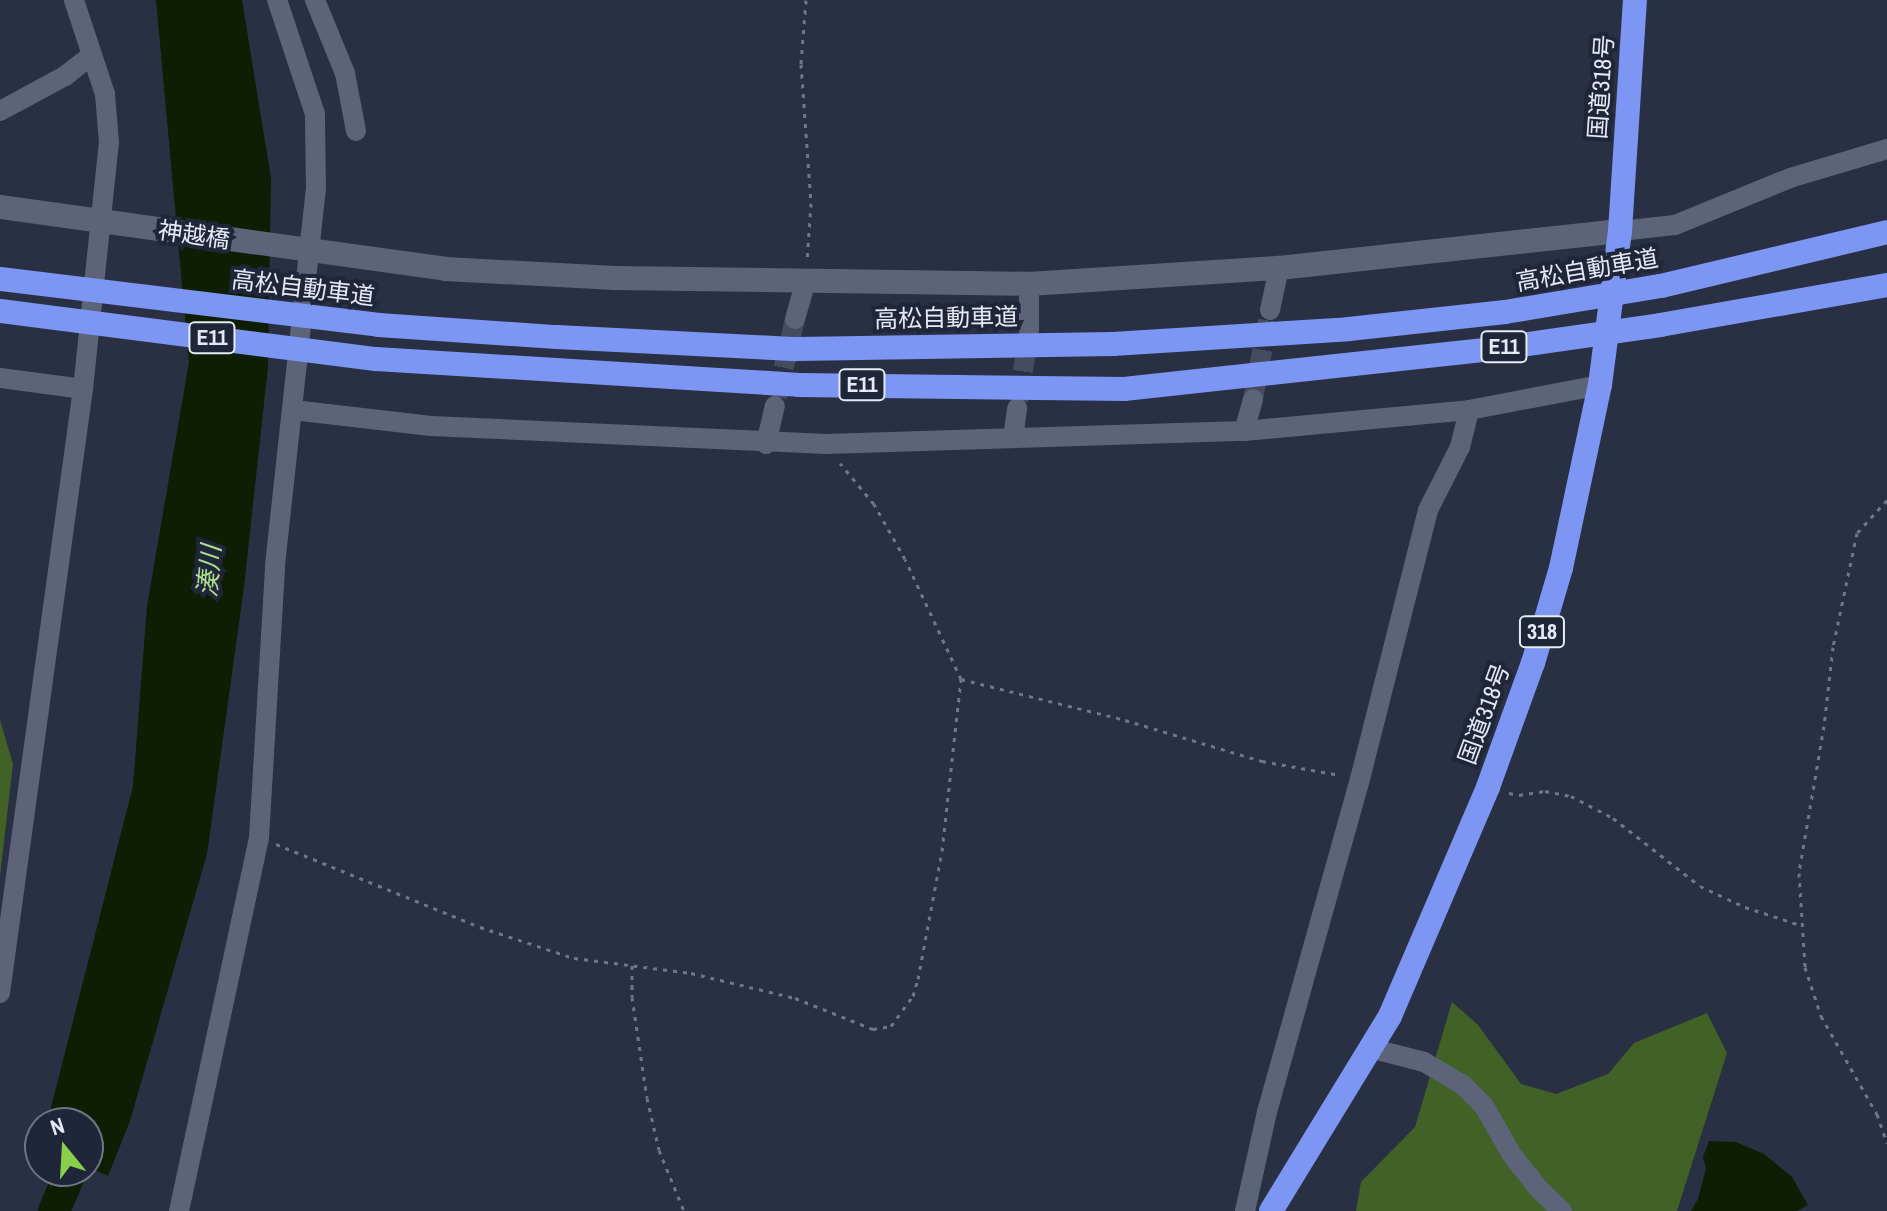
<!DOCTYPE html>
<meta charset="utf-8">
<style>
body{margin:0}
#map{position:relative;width:1887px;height:1211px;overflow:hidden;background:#2a3044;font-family:"Archivo Narrow","Noto Sans JP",sans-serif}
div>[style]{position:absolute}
.forest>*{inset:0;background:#416127}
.water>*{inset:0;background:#0e1e02}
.river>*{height:32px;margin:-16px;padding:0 16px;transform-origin:16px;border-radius:16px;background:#0e1e02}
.street-tunnel>*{height:20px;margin-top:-10px;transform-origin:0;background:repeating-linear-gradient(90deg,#464c5f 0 20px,transparent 0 30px)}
.path>*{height:3px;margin-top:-1.5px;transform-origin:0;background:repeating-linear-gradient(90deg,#717788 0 4px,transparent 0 10px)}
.street>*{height:20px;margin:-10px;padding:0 10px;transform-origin:10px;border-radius:10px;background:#5d647a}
.secondary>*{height:24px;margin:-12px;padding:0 12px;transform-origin:12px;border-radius:12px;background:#5d647a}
.highway>*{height:24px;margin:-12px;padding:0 12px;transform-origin:12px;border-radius:12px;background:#7d95f3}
span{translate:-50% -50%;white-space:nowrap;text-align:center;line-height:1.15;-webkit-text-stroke:8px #202639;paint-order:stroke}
.shield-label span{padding:2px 6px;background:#202639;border:2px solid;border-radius:6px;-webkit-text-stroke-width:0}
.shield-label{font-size:22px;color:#e5eaf7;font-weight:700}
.street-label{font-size:24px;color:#e5eaf7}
.water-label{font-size:26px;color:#aedf8a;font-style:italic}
.north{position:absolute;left:24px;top:1107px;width:80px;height:80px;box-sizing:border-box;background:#202639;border:2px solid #6f7485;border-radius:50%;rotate:342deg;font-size:22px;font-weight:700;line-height:32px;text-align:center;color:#e5eaf7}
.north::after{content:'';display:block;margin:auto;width:28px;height:36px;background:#88cf4a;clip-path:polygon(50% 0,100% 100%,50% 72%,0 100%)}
</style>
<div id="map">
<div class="forest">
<div style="clip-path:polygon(0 720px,13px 764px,0 876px)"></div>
<div style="clip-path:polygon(1452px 1002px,1478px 1025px,1521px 1084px,1556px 1094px,1608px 1074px,1634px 1043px,1707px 1013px,1727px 1053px,1677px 1211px,1356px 1211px,1361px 1182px,1415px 1127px)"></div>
</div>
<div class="water">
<div style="clip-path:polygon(156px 0,242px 0,271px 178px,268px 367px,244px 587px,207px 854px,130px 1121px,108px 1176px,88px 1167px,88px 1123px,47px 1123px,133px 786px,147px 606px,189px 362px)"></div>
<div style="clip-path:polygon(1709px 1141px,1736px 1142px,1764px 1154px,1792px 1177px,1808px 1205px,1797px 1211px,1691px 1211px,1698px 1199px,1706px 1168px,1703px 1157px)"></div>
</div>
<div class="river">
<div style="left:54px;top:1211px;width:43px;rotate:-67deg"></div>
</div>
<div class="street-tunnel">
<div style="left:777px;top:397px;width:80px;rotate:-77deg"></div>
<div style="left:1253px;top:399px;width:91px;rotate:-79.2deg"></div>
<div style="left:1018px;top:401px;width:69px;rotate:-80.8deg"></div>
</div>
<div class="path">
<div style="left:806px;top:0;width:64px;rotate:94.5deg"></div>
<div style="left:801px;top:64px;width:139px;rotate:85.9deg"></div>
<div style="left:811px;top:203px;width:58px;rotate:93.9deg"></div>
<div style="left:1887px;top:500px;width:45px;rotate:132.3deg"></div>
<div style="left:1857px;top:533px;width:116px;rotate:101.9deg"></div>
<div style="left:1833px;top:647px;width:80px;rotate:96.5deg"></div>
<div style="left:1824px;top:726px;width:149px;rotate:99.7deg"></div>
<div style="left:1799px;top:873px;width:94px;rotate:86.3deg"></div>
<div style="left:1805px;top:967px;width:52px;rotate:71.9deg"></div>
<div style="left:1821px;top:1016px;width:113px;rotate:60.3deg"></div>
<div style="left:1877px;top:1114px;width:31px;rotate:71deg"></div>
<div style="left:961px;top:679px;width:169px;rotate:14deg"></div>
<div style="left:1125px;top:720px;width:143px;rotate:16.7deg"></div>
<div style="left:1262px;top:761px;width:79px;rotate:10.2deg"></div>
<div style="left:1509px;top:793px;width:10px;rotate:11deg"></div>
<div style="left:1519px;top:795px;width:26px;rotate:-9deg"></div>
<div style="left:1545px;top:791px;width:26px;rotate:11deg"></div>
<div style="left:1571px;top:796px;width:47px;rotate:27.6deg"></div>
<div style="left:1613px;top:818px;width:110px;rotate:38deg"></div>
<div style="left:1700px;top:886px;width:50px;rotate:25deg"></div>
<div style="left:1745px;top:907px;width:58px;rotate:18.1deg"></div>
<div style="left:276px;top:844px;width:220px;rotate:22.1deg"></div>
<div style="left:480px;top:927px;width:99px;rotate:18.3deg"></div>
<div style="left:574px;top:958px;width:118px;rotate:7.3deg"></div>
<div style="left:691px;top:973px;width:107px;rotate:13.5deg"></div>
<div style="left:795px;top:998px;width:84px;rotate:21.7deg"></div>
<div style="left:873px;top:1029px;width:18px;rotate:-9deg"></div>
<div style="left:891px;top:1026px;width:37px;rotate:-54deg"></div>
<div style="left:913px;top:996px;width:18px;rotate:-74deg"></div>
<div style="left:918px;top:979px;width:130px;rotate:-79.4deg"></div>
<div style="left:942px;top:851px;width:173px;rotate:-83.7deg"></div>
<div style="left:961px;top:679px;width:132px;rotate:-115deg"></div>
<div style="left:905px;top:559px;width:63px;rotate:-119.4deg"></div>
<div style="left:874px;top:504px;width:53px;rotate:-129.7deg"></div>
<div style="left:632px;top:965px;width:32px;rotate:90deg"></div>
<div style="left:632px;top:997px;width:102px;rotate:81.6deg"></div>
<div style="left:647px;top:1098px;width:53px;rotate:77deg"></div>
<div style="left:659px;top:1150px;width:66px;rotate:67.7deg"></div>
</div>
<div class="street">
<div style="left:315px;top:0;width:79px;rotate:67.7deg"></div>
<div style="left:345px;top:73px;width:59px;rotate:79.3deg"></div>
<div style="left:0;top:111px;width:74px;rotate:-28.3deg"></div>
<div style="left:65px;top:76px;width:34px;rotate:-38deg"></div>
<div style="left:1620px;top:231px;width:55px;rotate:-6.2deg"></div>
<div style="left:1675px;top:225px;width:124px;rotate:-22.2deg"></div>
<div style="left:1790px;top:178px;width:101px;rotate:-16.6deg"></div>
<div style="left:1029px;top:284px;width:46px;rotate:90deg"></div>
<div style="left:1270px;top:310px;width:43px;rotate:-77.9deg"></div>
<div style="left:795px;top:319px;width:40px;rotate:-74deg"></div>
<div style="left:0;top:378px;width:84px;rotate:7.5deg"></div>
<div style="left:83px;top:389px;width:248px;rotate:-84deg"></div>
<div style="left:109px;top:142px;width:48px;rotate:-94.8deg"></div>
<div style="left:105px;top:94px;width:99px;rotate:-108.3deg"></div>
<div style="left:293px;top:410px;width:139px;rotate:6.6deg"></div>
<div style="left:431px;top:426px;width:395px;rotate:2.6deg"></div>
<div style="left:826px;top:444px;width:418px;rotate:-1.8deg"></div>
<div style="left:1244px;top:431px;width:226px;rotate:-5.3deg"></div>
<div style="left:1469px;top:410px;width:133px;rotate:-10.8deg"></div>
<div style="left:1244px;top:431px;width:33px;rotate:-74deg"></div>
<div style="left:1013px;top:438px;width:30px;rotate:-82deg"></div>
<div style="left:766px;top:444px;width:39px;rotate:-77deg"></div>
<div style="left:0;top:993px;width:610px;rotate:-82.18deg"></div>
<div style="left:1370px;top:1048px;width:56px;rotate:14.5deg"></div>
<div style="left:1424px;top:1062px;width:45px;rotate:30.5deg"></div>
<div style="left:1463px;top:1085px;width:30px;rotate:45deg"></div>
<div style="left:1484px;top:1106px;width:56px;rotate:60.3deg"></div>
<div style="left:1512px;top:1155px;width:43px;rotate:51.5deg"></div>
<div style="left:1539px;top:1189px;width:32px;rotate:44deg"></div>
<div style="left:179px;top:1211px;width:381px;rotate:-77.9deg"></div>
<div style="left:259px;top:838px;width:273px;rotate:-86.6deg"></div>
<div style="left:275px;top:565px;width:377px;rotate:-83.8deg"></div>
<div style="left:316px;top:190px;width:76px;rotate:-90.8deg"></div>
<div style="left:315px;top:114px;width:120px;rotate:-108.4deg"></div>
<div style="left:1245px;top:1211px;width:101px;rotate:-77.5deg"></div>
<div style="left:1267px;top:1112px;width:346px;rotate:-74.4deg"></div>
<div style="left:1360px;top:779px;width:277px;rotate:-75.8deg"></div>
<div style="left:1428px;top:510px;width:71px;rotate:-63.1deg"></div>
<div style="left:1460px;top:447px;width:38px;rotate:-76deg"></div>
</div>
<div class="secondary">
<div style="left:0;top:207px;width:449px;rotate:7.9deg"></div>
<div style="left:445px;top:269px;width:170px;rotate:3deg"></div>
<div style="left:615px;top:278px;width:414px;rotate:0.8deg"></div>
<div style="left:1029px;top:284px;width:251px;rotate:-3.7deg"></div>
<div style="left:1279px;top:268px;width:343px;rotate:-6.2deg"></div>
</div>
<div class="highway">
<div style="left:0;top:279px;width:382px;rotate:6.9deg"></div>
<div style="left:379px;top:325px;width:178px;rotate:3.9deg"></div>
<div style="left:557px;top:337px;width:240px;rotate:2.9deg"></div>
<div style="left:797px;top:349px;width:316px;rotate:-0.9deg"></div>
<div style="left:1113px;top:344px;width:236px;rotate:-3.6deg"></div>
<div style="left:1349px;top:329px;width:157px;rotate:-6.2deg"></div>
<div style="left:1505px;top:312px;width:158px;rotate:-9.5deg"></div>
<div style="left:1661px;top:286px;width:232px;rotate:-13.4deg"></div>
<div style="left:0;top:311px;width:379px;rotate:7.3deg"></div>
<div style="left:376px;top:359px;width:424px;rotate:3.5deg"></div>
<div style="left:799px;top:385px;width:325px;rotate:0.7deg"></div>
<div style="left:1124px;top:389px;width:386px;rotate:-6.2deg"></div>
<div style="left:1508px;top:347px;width:154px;rotate:-8.2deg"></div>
<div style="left:1660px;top:325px;width:230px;rotate:-10deg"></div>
<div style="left:1271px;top:1211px;width:228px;rotate:-58.6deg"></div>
<div style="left:1390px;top:1016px;width:249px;rotate:-66.8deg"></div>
<div style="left:1488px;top:787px;width:132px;rotate:-70.1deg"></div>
<div style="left:1533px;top:663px;width:99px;rotate:-73.6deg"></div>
<div style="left:1561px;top:568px;width:187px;rotate:-78deg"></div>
<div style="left:1600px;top:385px;width:155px;rotate:-82.6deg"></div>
<div style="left:1620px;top:231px;width:231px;rotate:-86.3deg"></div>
</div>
<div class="shield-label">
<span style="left:212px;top:338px">E11</span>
<span style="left:1504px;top:347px">E11</span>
<span style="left:862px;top:385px">E11</span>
<span style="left:1542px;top:632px">318</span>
</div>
<div class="street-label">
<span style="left:1601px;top:87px;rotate:-86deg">国道318号</span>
<span style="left:194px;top:235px;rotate:8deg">神越橋</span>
<span style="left:1587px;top:270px;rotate:-10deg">高松自動車道</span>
<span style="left:303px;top:288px;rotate:7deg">高松自動車道</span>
<span style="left:946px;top:318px;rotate:-1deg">高松自動車道</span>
<span style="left:1484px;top:714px;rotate:-70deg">国道318号</span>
</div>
<div class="water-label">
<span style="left:209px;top:571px;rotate:-85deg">湊川</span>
</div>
<div class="north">N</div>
</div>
